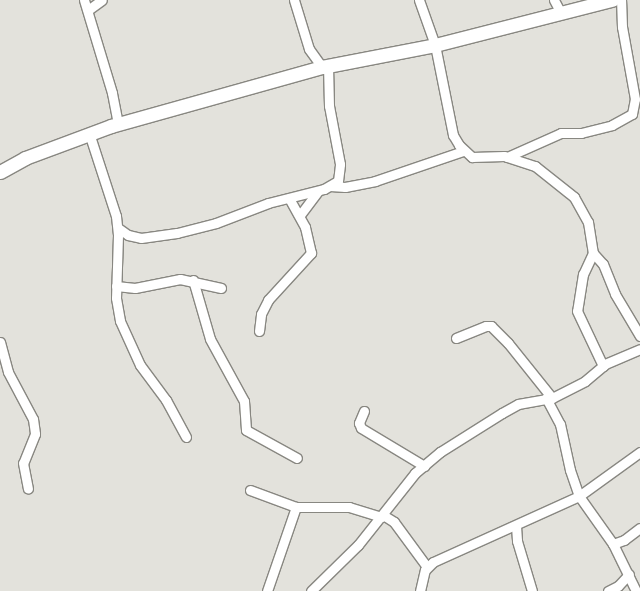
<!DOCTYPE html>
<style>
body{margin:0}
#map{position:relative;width:640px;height:591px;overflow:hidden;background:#e3e2dc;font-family:Roboto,sans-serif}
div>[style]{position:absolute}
.roads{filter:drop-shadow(1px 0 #888781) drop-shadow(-1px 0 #888781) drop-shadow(0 1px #888781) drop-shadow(0 -1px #888781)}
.street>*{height:9px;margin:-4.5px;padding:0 4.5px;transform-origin:4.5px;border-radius:4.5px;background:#fff}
.secondary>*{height:13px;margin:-6.5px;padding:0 6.5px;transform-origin:6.5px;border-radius:6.5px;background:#fff}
span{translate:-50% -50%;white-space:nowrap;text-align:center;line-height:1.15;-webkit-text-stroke:3px #f0efe9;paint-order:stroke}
</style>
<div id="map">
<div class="roads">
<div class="street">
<div style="left:84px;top:0;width:97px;rotate:73.2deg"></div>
<div style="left:112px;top:93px;width:32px;rotate:79deg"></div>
<div style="left:294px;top:0;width:51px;rotate:73deg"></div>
<div style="left:309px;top:49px;width:22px;rotate:54deg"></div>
<div style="left:419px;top:0;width:48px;rotate:70.4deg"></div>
<div style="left:435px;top:45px;width:92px;rotate:78.7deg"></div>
<div style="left:453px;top:135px;width:12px;rotate:59deg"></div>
<div style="left:459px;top:145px;width:18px;rotate:43deg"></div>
<div style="left:472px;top:157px;width:32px;rotate:-2deg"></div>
<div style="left:504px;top:156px;width:33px;rotate:18deg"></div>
<div style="left:535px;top:166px;width:50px;rotate:38.5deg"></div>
<div style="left:574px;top:197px;width:29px;rotate:61deg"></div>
<div style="left:588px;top:222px;width:31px;rotate:81deg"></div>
<div style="left:593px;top:253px;width:15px;rotate:48deg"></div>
<div style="left:603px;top:264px;width:32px;rotate:68deg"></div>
<div style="left:615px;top:294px;width:49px;rotate:59.2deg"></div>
<div style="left:554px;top:0;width:15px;rotate:62deg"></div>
<div style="left:88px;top:10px;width:17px;rotate:-36deg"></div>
<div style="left:89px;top:133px;width:87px;rotate:72deg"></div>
<div style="left:116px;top:216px;width:19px;rotate:84deg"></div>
<div style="left:118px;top:235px;width:63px;rotate:91.8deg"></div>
<div style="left:116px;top:298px;width:23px;rotate:80deg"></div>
<div style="left:120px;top:321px;width:48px;rotate:65.6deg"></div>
<div style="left:140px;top:365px;width:44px;rotate:53.4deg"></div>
<div style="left:166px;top:400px;width:42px;rotate:61.6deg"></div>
<div style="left:507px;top:157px;width:59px;rotate:-24deg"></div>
<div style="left:561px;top:133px;width:20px"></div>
<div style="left:581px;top:133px;width:32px;rotate:-14deg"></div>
<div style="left:612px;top:125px;width:23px;rotate:-29deg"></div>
<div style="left:632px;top:114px;width:15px;rotate:-79deg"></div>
<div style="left:635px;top:99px;width:73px;rotate:-100.2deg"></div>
<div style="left:622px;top:27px;width:27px;rotate:-92deg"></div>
<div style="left:330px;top:186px;width:15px;rotate:4deg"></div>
<div style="left:345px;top:187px;width:31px;rotate:-11deg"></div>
<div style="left:375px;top:181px;width:93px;rotate:-18.8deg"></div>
<div style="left:300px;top:215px;width:30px;rotate:-53deg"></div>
<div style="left:118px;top:228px;width:12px;rotate:35deg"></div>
<div style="left:128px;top:235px;width:13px;rotate:13deg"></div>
<div style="left:141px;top:238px;width:36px;rotate:-8deg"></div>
<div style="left:177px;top:233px;width:40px;rotate:-14.4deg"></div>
<div style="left:216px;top:223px;width:56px;rotate:-21deg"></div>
<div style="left:268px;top:203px;width:58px;rotate:-14deg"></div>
<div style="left:324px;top:189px;width:16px;rotate:-30deg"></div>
<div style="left:338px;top:181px;width:17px;rotate:-83deg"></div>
<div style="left:340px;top:164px;width:59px;rotate:-100.7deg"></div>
<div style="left:329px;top:106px;width:40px;rotate:-91.4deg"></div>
<div style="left:593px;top:253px;width:23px;rotate:115deg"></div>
<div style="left:583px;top:274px;width:37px;rotate:99deg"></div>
<div style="left:577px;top:311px;width:61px;rotate:64.7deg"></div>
<div style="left:193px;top:280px;width:61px;rotate:73.9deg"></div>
<div style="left:210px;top:339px;width:71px;rotate:61.3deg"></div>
<div style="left:244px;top:401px;width:29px;rotate:86deg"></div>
<div style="left:246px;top:430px;width:58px;rotate:28.8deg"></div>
<div style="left:116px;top:286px;width:19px;rotate:6deg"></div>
<div style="left:135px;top:288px;width:46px;rotate:-11.3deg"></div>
<div style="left:180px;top:279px;width:42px;rotate:12.4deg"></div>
<div style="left:259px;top:331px;width:17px;rotate:-83deg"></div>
<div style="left:261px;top:314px;width:16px;rotate:-63deg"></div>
<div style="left:268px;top:300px;width:64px;rotate:-47.5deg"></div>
<div style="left:311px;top:253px;width:27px;rotate:-103deg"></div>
<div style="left:305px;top:227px;width:33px;rotate:-119deg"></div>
<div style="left:456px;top:338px;width:32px;rotate:-22deg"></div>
<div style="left:486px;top:326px;width:5px"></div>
<div style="left:491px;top:326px;width:24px;rotate:45deg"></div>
<div style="left:508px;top:343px;width:70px;rotate:51.3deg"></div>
<div style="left:0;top:342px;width:31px;rotate:75deg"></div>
<div style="left:8px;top:372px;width:53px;rotate:62deg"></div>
<div style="left:33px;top:419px;width:15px;rotate:82deg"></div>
<div style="left:35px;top:434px;width:31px;rotate:112deg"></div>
<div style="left:23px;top:463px;width:26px;rotate:79deg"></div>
<div style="left:546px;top:398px;width:30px;rotate:62deg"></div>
<div style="left:560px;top:424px;width:47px;rotate:77.7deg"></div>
<div style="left:570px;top:470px;width:28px;rotate:71deg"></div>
<div style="left:579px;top:496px;width:59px;rotate:54.7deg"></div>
<div style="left:613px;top:544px;width:52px;rotate:63.9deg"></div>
<div style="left:364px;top:411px;width:13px;rotate:113deg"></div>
<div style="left:359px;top:423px;width:5px;rotate:68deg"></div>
<div style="left:361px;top:428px;width:74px;rotate:31.1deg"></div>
<div style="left:250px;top:490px;width:49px;rotate:20.3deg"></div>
<div style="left:296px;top:507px;width:53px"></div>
<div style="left:349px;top:507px;width:34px;rotate:17deg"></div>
<div style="left:383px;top:515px;width:13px;rotate:32deg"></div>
<div style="left:394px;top:522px;width:56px;rotate:53.7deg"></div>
<div style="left:516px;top:526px;width:15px;rotate:86deg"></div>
<div style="left:517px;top:541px;width:52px;rotate:73.3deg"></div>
<div style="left:613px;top:544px;width:12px;rotate:-20deg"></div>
<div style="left:624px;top:540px;width:20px;rotate:-37deg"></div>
<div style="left:267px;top:591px;width:89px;rotate:-71deg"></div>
<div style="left:311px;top:591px;width:66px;rotate:-44.4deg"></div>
<div style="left:358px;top:545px;width:92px;rotate:-51.6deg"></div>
<div style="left:415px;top:473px;width:33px;rotate:-40deg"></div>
<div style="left:440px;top:452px;width:73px;rotate:-32.2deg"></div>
<div style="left:502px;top:413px;width:18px;rotate:-29deg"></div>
<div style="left:518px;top:404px;width:35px;rotate:-10deg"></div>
<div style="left:552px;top:398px;width:37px;rotate:-27deg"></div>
<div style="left:585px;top:381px;width:26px;rotate:-40deg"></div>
<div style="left:605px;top:364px;width:38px;rotate:-23deg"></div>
<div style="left:420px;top:591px;width:22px;rotate:-77deg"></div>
<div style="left:425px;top:570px;width:11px;rotate:-45deg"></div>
<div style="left:433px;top:562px;width:160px;rotate:-24.3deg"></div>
<div style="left:579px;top:496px;width:75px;rotate:-35.8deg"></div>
<div style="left:608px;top:591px;width:11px;rotate:-27deg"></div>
<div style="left:618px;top:586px;width:16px;rotate:-47deg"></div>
</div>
<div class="secondary">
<div style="left:0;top:172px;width:29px;rotate:-29deg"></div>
<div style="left:25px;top:158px;width:92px;rotate:-20.4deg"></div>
<div style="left:111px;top:126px;width:219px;rotate:-15.6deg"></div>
<div style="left:322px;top:67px;width:115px;rotate:-11deg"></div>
<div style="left:435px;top:45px;width:183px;rotate:-14.3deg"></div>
</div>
</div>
</div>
